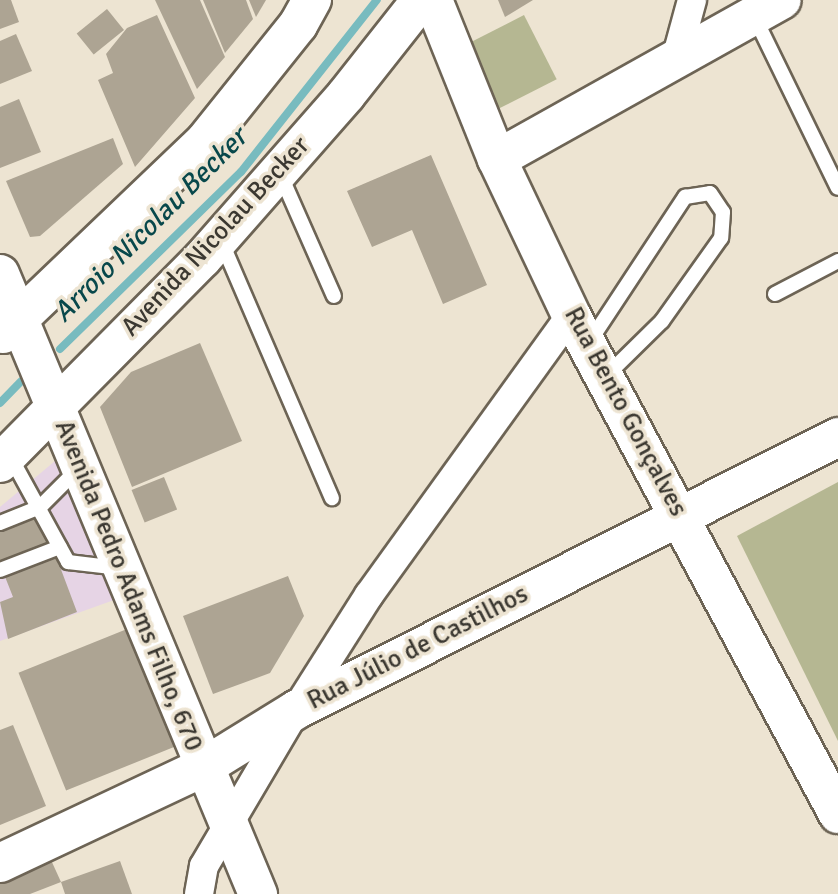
<!DOCTYPE html>
<meta charset="utf-8">
<style>
body{margin:0}
#map{position:relative;width:838px;height:894px;overflow:hidden;background:#ede4d2;font-family:Signika,sans-serif}
div>[style]{position:absolute}
.commercial>*{inset:0;background:#e6d4e5}
.green>*{inset:0;background:#b5b792;transform-origin:0 0}
.stream>*{height:8px;margin:-4px;padding:0 4px;transform-origin:4px;border-radius:4px;background:#78bbbf}
.building>*{inset:0;background:#ada493;transform-origin:0 0}
.roads{filter:drop-shadow(2px 0 #6d6455) drop-shadow(-2px 0 #6d6455) drop-shadow(0 2px #6d6455) drop-shadow(0 -2px #6d6455)}
.lane>*{height:14px;margin:-7px;padding:0 7px;transform-origin:7px;border-radius:7px;background:#fff}
.street>*{height:28px;margin:-14px;padding:0 14px;transform-origin:14px;border-radius:14px;background:#fff}
.secondary>*{height:38px;margin:-19px;padding:0 19px;transform-origin:19px;border-radius:19px;background:#fff}
span{translate:-50% -50%;white-space:nowrap;text-align:center;line-height:1.15;-webkit-text-stroke:7px #ede4d2;paint-order:stroke}
.street-label{font-size:26px;color:#3b3831}
.water-label{font-size:28px;color:#08484b;font-style:italic}
</style>
<div id="map">
<div class="commercial">
<div style="clip-path:polygon(61px 456px,114px 600px,0 641px,0 507px)"></div>
</div>
<div class="green">
<div style="left:524px;top:15px;width:72px;height:66px;rotate:63deg"></div>
<div style="clip-path:polygon(838px 482px,838px 741px,737px 536px)"></div>
</div>
<div class="stream">
<div style="left:60px;top:349px;width:253px;rotate:-44.4deg"></div>
<div style="left:241px;top:172px;width:219px;rotate:-51.7deg"></div>
<div style="left:0;top:403px;width:30px;rotate:-46deg"></div>
</div>
<div class="building">
<div style="clip-path:polygon(0 0,11px 0,19px 22px,0 29px)"></div>
<div style="clip-path:polygon(155px 0,200px 0,225px 57px,197px 89px)"></div>
<div style="clip-path:polygon(203px 0,246px 0,253px 19px,225px 53px)"></div>
<div style="clip-path:polygon(249px 0,266px 0,256px 17px)"></div>
<div style="clip-path:polygon(498px 0,533px 0,505px 17px)"></div>
<div style="left:107px;top:9px;width:27px;height:39px;rotate:51deg"></div>
<div style="clip-path:polygon(157px 15px,195px 98px,135px 167px,98px 80px,113px 73px,106px 54px,127px 28px)"></div>
<div style="clip-path:polygon(16px 34px,32px 71px,0 84px,0 41px)"></div>
<div style="clip-path:polygon(19px 99px,41px 152px,0 168px,0 107px)"></div>
<div style="clip-path:polygon(113px 138px,123px 164px,40px 236px,30px 237px,6px 181px)"></div>
<div style="clip-path:polygon(431px 155px,487px 285px,443px 304px,412px 230px,372px 247px,347px 191px)"></div>
<div style="clip-path:polygon(200px 343px,242px 441px,132px 487px,100px 407px,131px 372px)"></div>
<div style="left:164px;top:477px;width:35px;height:35px;rotate:68deg"></div>
<div style="clip-path:polygon(39px 511px,77px 612px,8px 639px,0 602px,13px 597px,0 564px,0 527px)"></div>
<div style="clip-path:polygon(288px 576px,304px 616px,270px 673px,213px 694px,183px 616px)"></div>
<div style="left:127px;top:629px;width:127px;height:117px;rotate:68deg"></div>
<div style="clip-path:polygon(13px 725px,46px 806px,0 825px,0 730px)"></div>
<div style="clip-path:polygon(46px 849px,61px 882px,30px 894px,0 894px,0 870px)"></div>
<div style="clip-path:polygon(120px 861px,132px 894px,65px 894px,61px 882px)"></div>
</div>
<div class="roads">
<div class="lane">
<div style="left:754px;top:16px;width:191px;rotate:64deg"></div>
<div style="left:281px;top:176px;width:131px;rotate:66.2deg"></div>
<div style="left:222px;top:243px;width:278px;rotate:66.7deg"></div>
<div style="left:775px;top:294px;width:71px;rotate:-27.6deg"></div>
<div style="left:590px;top:341px;width:173px;rotate:-56.6deg"></div>
<div style="left:685px;top:197px;width:25px;rotate:-9deg"></div>
<div style="left:710px;top:193px;width:23px;rotate:56deg"></div>
<div style="left:723px;top:212px;width:26px;rotate:94deg"></div>
<div style="left:721px;top:238px;width:102px;rotate:125.4deg"></div>
<div style="left:662px;top:321px;width:77px;rotate:135.5deg"></div>
<div style="left:10px;top:456px;width:121px;rotate:61.3deg"></div>
<div style="left:68px;top:562px;width:50px;rotate:6.8deg"></div>
<div style="left:0;top:523px;width:43px;rotate:-21.8deg"></div>
<div style="left:40px;top:507px;width:55px;rotate:-45deg"></div>
<div style="left:0;top:570px;width:64px;rotate:-21deg"></div>
</div>
<div class="street">
<div style="left:676px;top:59px;width:61px;rotate:-74.8deg"></div>
<div style="left:199px;top:894px;width:28px;rotate:-80deg"></div>
<div style="left:204px;top:866px;width:181px;rotate:-59.5deg"></div>
<div style="left:296px;top:710px;width:136px;rotate:-57.6deg"></div>
<div style="left:369px;top:595px;width:345px;rotate:-54.2deg"></div>
</div>
<div class="secondary">
<div style="left:433px;top:0;width:171px;rotate:68.1deg"></div>
<div style="left:497px;top:159px;width:173px;rotate:64.6deg"></div>
<div style="left:571px;top:315px;width:566px;rotate:61.85deg"></div>
<div style="left:497px;top:159px;width:326px;rotate:-29.2deg"></div>
<div style="left:0;top:274px;width:672px;rotate:67.41deg"></div>
<div style="left:3px;top:334px;width:279px;rotate:-43.7deg"></div>
<div style="left:205px;top:141px;width:149px;rotate:-51.3deg"></div>
<div style="left:298px;top:25px;width:29px;rotate:-61deg"></div>
<div style="left:0;top:463px;width:287px;rotate:-45.3deg"></div>
<div style="left:202px;top:259px;width:218px;rotate:-48.7deg"></div>
<div style="left:346px;top:95px;width:121px;rotate:-51.7deg"></div>
<div style="left:0;top:863px;width:223px;rotate:-25.2deg"></div>
<div style="left:202px;top:768px;width:110px;rotate:-31.7deg"></div>
<div style="left:296px;top:710px;width:607px;rotate:-26.73deg"></div>
</div>
</div>
<div class="street-label">
<span style="left:216px;top:237px;rotate:-47deg">Avenida Nicolau Becker</span>
<span style="left:625px;top:412px;rotate:62deg">Rua Bento Gonçalves</span>
<span style="left:128px;top:586px;rotate:68deg">Avenida Pedro Adams Filho, 670</span>
<span style="left:418px;top:648px;rotate:-27deg">Rua Júlio de Castilhos</span>
</div>
<div class="water-label">
<span style="left:150px;top:225px;rotate:-45deg">Arroio Nicolau Becker</span>
</div>
</div>
